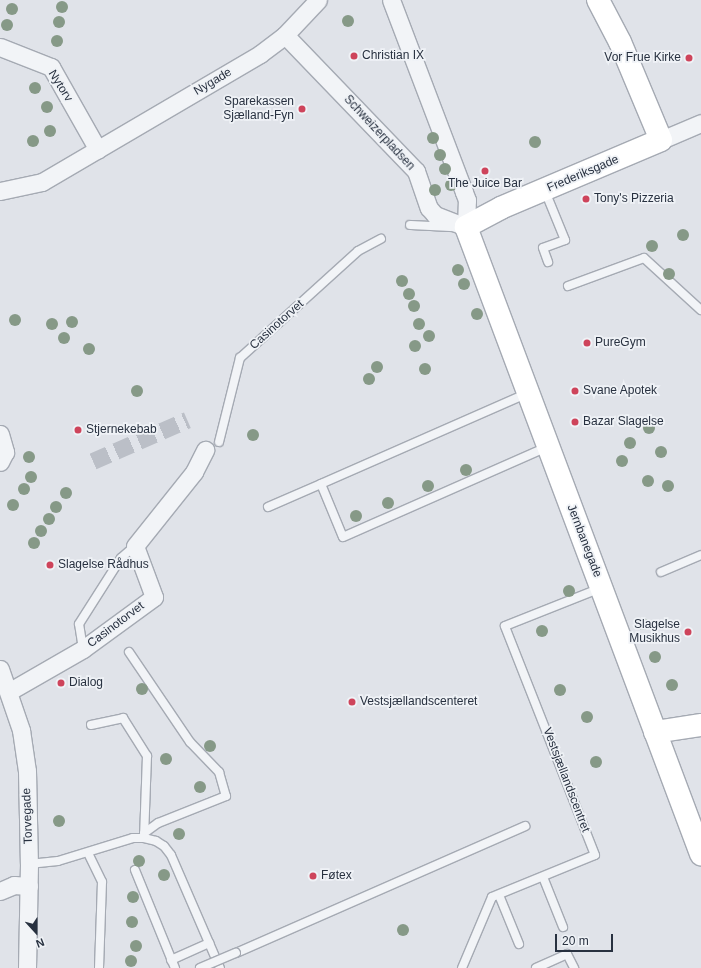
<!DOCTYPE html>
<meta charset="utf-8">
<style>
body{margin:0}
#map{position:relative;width:701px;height:968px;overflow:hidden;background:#e0e3e9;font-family:Arial,sans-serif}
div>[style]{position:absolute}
.street-tunnel>*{height:17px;margin-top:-8.5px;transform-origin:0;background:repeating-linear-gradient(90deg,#bbbfc7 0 17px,transparent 0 25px)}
.roads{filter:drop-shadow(1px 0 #a5aab3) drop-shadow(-1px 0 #a5aab3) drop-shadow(0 1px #a5aab3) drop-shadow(0 -1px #a5aab3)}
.lane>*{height:8px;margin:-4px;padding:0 4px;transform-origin:4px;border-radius:4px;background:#f2f4f7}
.street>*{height:17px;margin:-8.5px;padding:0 8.5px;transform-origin:8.5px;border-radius:8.5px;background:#f2f4f7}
.secondary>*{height:22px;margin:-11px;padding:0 11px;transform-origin:11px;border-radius:11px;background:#fff}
.bridges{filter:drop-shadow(1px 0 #a5aab3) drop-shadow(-1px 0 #a5aab3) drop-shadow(0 1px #a5aab3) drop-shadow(0 -1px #a5aab3)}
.lane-bridge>*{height:8px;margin:-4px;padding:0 4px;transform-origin:4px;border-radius:4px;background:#f2f4f7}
.trees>*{width:12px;height:12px;margin:-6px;border-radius:50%;background:#869987}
.dots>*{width:11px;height:11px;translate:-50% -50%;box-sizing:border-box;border:2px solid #eff2f6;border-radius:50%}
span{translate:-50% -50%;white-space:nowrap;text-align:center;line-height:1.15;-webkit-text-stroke:3.5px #eff2f6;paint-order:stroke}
.poi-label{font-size:12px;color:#283140}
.left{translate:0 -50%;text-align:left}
.right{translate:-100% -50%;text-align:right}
.street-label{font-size:12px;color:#283140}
.north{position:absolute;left:16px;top:912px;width:40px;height:40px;-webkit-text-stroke:3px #eff2f6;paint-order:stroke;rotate:159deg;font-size:11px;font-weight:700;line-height:16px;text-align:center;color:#283140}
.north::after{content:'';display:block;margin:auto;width:14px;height:18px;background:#283140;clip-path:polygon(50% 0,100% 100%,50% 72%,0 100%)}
.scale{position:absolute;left:555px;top:934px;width:58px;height:18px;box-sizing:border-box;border:2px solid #283140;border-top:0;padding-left:5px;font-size:12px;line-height:14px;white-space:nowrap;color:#283140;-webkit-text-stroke:3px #eff2f6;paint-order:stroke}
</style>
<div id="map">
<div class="street-tunnel">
<div style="left:93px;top:461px;width:103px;rotate:-23.6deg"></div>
</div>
<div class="roads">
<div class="lane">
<div style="left:545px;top:191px;width:53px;rotate:67.8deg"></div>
<div style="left:565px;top:240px;width:23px;rotate:160deg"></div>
<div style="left:543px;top:248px;width:15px;rotate:70deg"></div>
<div style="left:410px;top:225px;width:41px;rotate:2.8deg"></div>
<div style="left:568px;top:286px;width:81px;rotate:-20.2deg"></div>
<div style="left:644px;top:258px;width:77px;rotate:42.4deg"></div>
<div style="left:528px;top:393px;width:226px;rotate:156.3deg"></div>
<div style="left:321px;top:484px;width:57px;rotate:67.5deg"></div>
<div style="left:343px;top:537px;width:223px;rotate:-23.8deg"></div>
<div style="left:219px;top:442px;width:87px;rotate:-76deg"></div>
<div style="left:240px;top:358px;width:159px;rotate:-42.2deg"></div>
<div style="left:358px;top:251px;width:26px;rotate:-28deg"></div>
<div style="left:268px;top:507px;width:58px;rotate:-23.5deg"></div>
<div style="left:661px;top:572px;width:43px;rotate:-23deg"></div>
<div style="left:83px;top:649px;width:25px;rotate:-99deg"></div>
<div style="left:79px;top:624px;width:78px;rotate:-57.5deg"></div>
<div style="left:121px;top:558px;width:18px;rotate:-41deg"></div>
<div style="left:129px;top:652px;width:109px;rotate:55.9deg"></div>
<div style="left:190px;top:742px;width:42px;rotate:46deg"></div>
<div style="left:219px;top:772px;width:25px;rotate:74deg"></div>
<div style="left:226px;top:796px;width:73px;rotate:158.3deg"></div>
<div style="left:158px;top:823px;width:17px;rotate:144deg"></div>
<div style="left:91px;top:725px;width:33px;rotate:-12deg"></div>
<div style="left:123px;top:718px;width:45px;rotate:57.7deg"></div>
<div style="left:147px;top:756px;width:81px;rotate:92.1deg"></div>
<div style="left:88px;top:853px;width:32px;rotate:64deg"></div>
<div style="left:102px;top:882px;width:86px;rotate:92deg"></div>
<div style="left:29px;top:864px;width:29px;rotate:-6deg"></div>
<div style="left:58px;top:861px;width:78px;rotate:-17deg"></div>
<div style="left:133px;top:838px;width:11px"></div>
<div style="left:144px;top:838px;width:12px;rotate:14deg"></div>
<div style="left:156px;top:841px;width:9px;rotate:32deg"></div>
<div style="left:164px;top:846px;width:11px;rotate:52deg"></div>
<div style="left:171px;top:855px;width:123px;rotate:66.6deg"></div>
<div style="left:135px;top:870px;width:106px;rotate:67.8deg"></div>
<div style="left:543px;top:877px;width:54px;rotate:68.2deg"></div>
<div style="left:499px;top:895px;width:53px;rotate:67.8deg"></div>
<div style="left:236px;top:953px;width:316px;rotate:-23.7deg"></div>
<div style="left:171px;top:960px;width:42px;rotate:-24.1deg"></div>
<div style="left:462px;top:968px;width:77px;rotate:-67.1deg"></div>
<div style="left:492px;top:897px;width:111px;rotate:-22.2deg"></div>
<div style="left:595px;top:855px;width:246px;rotate:-111.5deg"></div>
<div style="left:505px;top:626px;width:103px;rotate:-21.6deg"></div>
<div style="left:536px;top:968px;width:34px;rotate:-24deg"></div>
<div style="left:567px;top:954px;width:16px;rotate:63deg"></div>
</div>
<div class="street">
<div style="left:285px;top:35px;width:189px;rotate:46.1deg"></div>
<div style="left:416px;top:171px;width:39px;rotate:71deg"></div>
<div style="left:429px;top:208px;width:9px;rotate:49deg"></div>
<div style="left:435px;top:215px;width:33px;rotate:21deg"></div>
<div style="left:466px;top:227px;width:27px;rotate:-88deg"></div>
<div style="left:467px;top:200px;width:9px;rotate:-111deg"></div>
<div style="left:464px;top:192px;width:205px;rotate:-110.8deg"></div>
<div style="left:0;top:47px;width:55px;rotate:21.4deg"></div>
<div style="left:51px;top:67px;width:95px;rotate:60.5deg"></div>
<div style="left:661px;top:140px;width:43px;rotate:-23deg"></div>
<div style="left:0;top:191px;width:43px;rotate:-12.1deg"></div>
<div style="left:42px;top:182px;width:253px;rotate:-30.4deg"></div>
<div style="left:260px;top:54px;width:31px;rotate:-37deg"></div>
<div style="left:285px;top:35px;width:48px;rotate:-46.7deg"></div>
<div style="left:0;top:434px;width:19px;rotate:74deg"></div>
<div style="left:5px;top:452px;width:11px;rotate:117deg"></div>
<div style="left:0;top:669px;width:65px;rotate:71deg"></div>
<div style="left:21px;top:730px;width:41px;rotate:81.7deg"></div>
<div style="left:27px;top:771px;width:93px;rotate:88.8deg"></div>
<div style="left:29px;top:864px;width:104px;rotate:91.1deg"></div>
<div style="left:10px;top:691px;width:84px;rotate:-29.9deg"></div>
<div style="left:83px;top:649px;width:88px;rotate:-36.2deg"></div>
<div style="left:154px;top:597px;width:54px;rotate:-110.4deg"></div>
<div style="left:135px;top:546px;width:95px;rotate:-51.4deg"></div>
<div style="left:194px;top:472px;width:25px;rotate:-63deg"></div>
<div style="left:0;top:891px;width:15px;rotate:-23deg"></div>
<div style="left:14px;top:885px;width:15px;rotate:4deg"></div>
</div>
<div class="secondary">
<div style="left:598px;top:0;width:47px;rotate:62.4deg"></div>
<div style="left:620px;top:42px;width:106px;rotate:67.3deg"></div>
<div style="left:661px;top:140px;width:174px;rotate:157deg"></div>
<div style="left:501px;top:208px;width:40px;rotate:152deg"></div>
<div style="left:466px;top:227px;width:670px;rotate:69.45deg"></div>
<div style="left:655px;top:732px;width:47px;rotate:-8.7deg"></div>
</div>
</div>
<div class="bridges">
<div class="lane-bridge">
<div style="left:200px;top:968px;width:39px;rotate:-23deg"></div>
</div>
</div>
<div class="trees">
<div style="left:62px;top:7px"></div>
<div style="left:12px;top:9px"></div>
<div style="left:348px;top:21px"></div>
<div style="left:59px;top:22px"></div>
<div style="left:7px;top:25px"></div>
<div style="left:57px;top:41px"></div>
<div style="left:35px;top:88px"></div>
<div style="left:47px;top:107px"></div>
<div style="left:50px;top:131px"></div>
<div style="left:433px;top:138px"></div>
<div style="left:33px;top:141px"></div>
<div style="left:535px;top:142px"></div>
<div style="left:440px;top:155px"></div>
<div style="left:445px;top:169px"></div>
<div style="left:451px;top:185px"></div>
<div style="left:435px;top:190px"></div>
<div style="left:683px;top:235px"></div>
<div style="left:652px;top:246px"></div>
<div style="left:458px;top:270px"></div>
<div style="left:669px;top:274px"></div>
<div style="left:402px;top:281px"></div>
<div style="left:464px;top:284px"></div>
<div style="left:409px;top:294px"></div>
<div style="left:414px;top:306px"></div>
<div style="left:477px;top:314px"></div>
<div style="left:15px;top:320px"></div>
<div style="left:72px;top:322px"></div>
<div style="left:52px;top:324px"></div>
<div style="left:419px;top:324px"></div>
<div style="left:429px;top:336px"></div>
<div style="left:64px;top:338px"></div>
<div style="left:415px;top:346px"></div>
<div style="left:89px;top:349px"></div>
<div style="left:377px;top:367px"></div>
<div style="left:425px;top:369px"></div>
<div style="left:369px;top:379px"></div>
<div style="left:137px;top:391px"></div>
<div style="left:649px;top:428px"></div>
<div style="left:253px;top:435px"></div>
<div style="left:630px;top:443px"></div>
<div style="left:661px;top:452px"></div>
<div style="left:29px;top:457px"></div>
<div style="left:622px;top:461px"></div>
<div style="left:466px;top:470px"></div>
<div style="left:31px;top:477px"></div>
<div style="left:648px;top:481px"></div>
<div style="left:428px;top:486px"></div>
<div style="left:668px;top:486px"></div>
<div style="left:24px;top:489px"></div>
<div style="left:66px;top:493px"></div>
<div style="left:388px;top:503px"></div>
<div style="left:13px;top:505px"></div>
<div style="left:56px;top:507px"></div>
<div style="left:356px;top:516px"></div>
<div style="left:49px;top:519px"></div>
<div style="left:41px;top:531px"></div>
<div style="left:34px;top:543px"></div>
<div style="left:569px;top:591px"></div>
<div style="left:643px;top:624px"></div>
<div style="left:542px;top:631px"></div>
<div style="left:655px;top:657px"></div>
<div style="left:672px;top:685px"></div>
<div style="left:142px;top:689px"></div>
<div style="left:560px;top:690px"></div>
<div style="left:587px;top:717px"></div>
<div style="left:210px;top:746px"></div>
<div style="left:166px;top:759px"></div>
<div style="left:596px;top:762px"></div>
<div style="left:200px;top:787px"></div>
<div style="left:59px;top:821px"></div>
<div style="left:179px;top:834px"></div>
<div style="left:139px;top:861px"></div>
<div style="left:164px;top:875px"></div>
<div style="left:133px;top:897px"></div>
<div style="left:132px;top:922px"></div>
<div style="left:403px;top:930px"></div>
<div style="left:136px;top:946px"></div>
<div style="left:131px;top:961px"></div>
</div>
<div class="dots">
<div style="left:354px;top:56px;background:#ce445b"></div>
<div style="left:689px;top:58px;background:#ce445b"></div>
<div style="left:302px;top:109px;background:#ce445b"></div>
<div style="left:485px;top:171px;background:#ce445b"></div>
<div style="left:586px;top:199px;background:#ce445b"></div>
<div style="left:587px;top:343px;background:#ce445b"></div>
<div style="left:575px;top:391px;background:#ce445b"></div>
<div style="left:575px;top:422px;background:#ce445b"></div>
<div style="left:78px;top:430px;background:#ce445b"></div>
<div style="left:50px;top:565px;background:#ce445b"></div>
<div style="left:688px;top:632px;background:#ce445b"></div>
<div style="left:61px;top:683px;background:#ce445b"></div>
<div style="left:352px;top:702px;background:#ce445b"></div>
<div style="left:313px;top:876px;background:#ce445b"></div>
</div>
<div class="poi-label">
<span class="left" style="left:362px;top:56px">Christian IX</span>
<span class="right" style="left:681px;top:58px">Vor Frue Kirke</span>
<span class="right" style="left:294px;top:109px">Sparekassen<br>Sjælland-Fyn</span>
<span style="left:485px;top:184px">The Juice Bar</span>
<span class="left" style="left:594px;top:199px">Tony's Pizzeria</span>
<span class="left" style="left:595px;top:343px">PureGym</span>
<span class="left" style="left:583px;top:391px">Svane Apotek</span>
<span class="left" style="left:583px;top:422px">Bazar Slagelse</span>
<span class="left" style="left:86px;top:430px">Stjernekebab</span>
<span class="left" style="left:58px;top:565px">Slagelse Rådhus</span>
<span class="right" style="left:680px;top:632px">Slagelse<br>Musikhus</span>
<span class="left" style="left:69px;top:683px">Dialog</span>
<span class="left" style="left:360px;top:702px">Vestsjællandscenteret</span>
<span class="left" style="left:321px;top:876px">Føtex</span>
</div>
<div class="street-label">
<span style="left:213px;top:82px;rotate:-31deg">Nygade</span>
<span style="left:60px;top:86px;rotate:58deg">Nytorv</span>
<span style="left:379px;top:133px;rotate:47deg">Schweizerpladsen</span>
<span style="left:583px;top:174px;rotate:-23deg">Frederiksgade</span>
<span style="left:277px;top:325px;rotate:-42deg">Casinotorvet</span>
<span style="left:584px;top:541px;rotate:69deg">Jernbanegade</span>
<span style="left:116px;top:625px;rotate:-37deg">Casinotorvet</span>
<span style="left:566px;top:780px;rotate:69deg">Vestsjællandscentret</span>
<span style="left:28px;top:816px;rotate:-92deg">Torvegade</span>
</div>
<div class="north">N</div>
<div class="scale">20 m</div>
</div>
